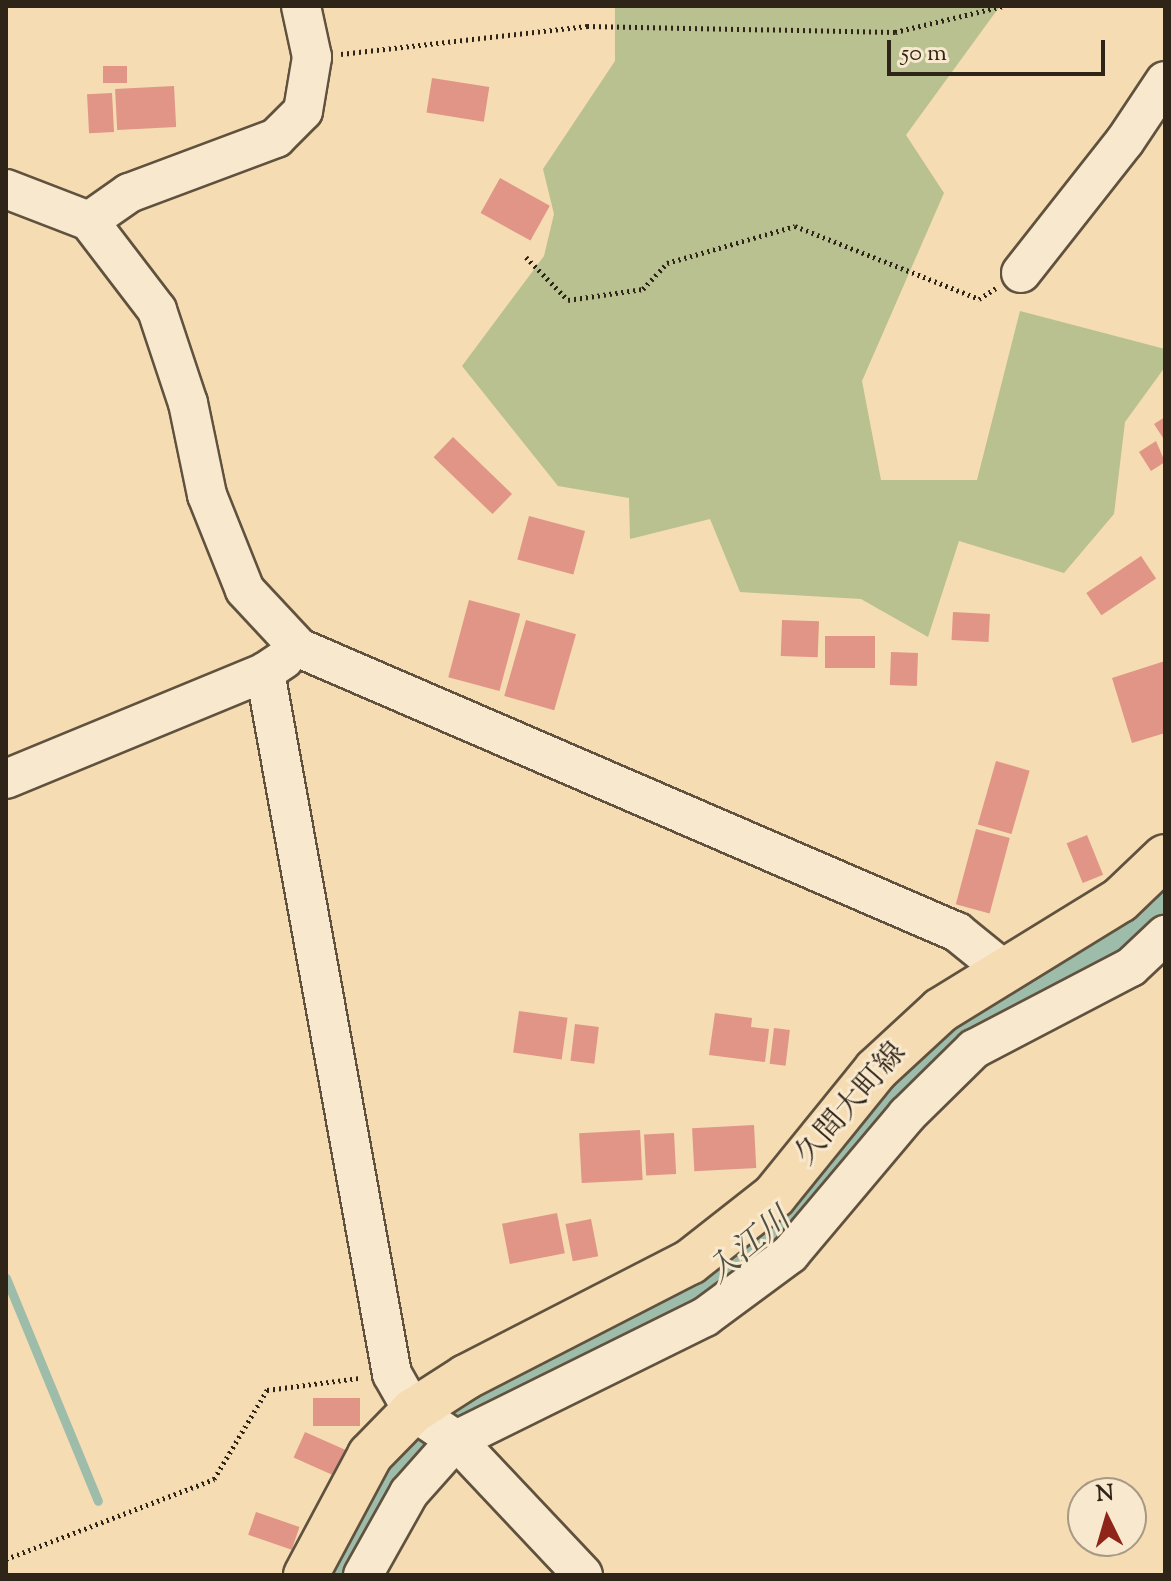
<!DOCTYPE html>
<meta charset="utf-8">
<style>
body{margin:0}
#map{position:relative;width:1171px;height:1581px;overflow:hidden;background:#f5dcb3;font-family:"Sorts Mill Goudy","Noto Serif JP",serif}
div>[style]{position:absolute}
.green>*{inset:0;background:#b8c18f}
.stream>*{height:9px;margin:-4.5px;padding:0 4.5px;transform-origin:4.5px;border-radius:4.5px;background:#9dbca9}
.river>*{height:52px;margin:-26px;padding:0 26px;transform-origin:26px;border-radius:26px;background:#9dbca9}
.building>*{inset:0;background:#e09586;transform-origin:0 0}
.path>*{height:5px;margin-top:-2.5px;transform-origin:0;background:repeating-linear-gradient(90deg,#2e2417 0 2px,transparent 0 6px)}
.roads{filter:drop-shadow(2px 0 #60523e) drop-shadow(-2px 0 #60523e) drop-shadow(0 2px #60523e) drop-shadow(0 -2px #60523e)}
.minor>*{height:38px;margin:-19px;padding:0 19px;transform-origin:19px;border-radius:19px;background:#f8e8ce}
.major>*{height:44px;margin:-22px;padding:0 22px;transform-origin:22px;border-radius:22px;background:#f5dcb3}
span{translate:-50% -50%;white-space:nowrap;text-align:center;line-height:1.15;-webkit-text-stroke:6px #f8e8ce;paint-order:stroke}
.street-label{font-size:30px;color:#2e2417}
.water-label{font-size:32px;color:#4f5243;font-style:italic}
.frame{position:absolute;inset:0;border:8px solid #2e2417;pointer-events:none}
.north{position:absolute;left:1067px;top:1477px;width:80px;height:80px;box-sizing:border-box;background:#f8e8ce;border:2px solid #a79a85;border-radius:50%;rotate:355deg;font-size:22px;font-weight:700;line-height:32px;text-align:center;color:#2e2417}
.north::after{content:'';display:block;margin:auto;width:28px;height:36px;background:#8f2418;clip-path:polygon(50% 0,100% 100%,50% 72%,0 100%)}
.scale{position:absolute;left:887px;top:40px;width:218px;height:36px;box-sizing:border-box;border:4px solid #2e2417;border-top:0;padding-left:10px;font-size:24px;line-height:28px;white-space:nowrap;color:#2e2417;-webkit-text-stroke:6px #f8e8ce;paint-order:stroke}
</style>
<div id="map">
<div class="green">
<div style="clip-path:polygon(615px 6px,1000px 6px,906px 135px,944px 193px,862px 381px,881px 480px,977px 480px,1020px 311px,1165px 349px,1165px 367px,1125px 422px,1114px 514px,1064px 573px,959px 541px,928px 637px,861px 599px,740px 592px,710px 519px,630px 539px,629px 498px,558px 486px,462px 366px,544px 256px,554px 214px,543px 169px,615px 61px)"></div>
</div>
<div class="stream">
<div style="left:6px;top:1278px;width:241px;rotate:67.6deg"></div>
</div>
<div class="river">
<div style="left:333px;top:1575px;width:109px;rotate:-62deg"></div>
<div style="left:384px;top:1479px;width:103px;rotate:-42.2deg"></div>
<div style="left:460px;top:1410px;width:241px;rotate:-25.8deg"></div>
<div style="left:677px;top:1305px;width:130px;rotate:-35.9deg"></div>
<div style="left:782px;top:1229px;width:178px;rotate:-52.3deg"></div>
<div style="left:891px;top:1088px;width:87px;rotate:-40.8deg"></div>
<div style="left:957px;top:1031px;width:140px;rotate:-29.1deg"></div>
<div style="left:1079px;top:963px;width:105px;rotate:-34.9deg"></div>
</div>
<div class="building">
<div style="left:103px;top:66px;width:24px;height:17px"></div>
<div style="left:432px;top:78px;width:58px;height:35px;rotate:9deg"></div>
<div style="left:174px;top:86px;width:41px;height:59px;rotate:87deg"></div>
<div style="left:112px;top:93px;width:39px;height:25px;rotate:87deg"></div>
<div style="left:500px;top:178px;width:57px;height:40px;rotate:29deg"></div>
<div style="clip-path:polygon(1165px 417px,1165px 441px,1154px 424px)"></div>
<div style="left:453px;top:437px;width:82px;height:28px;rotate:44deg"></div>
<div style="clip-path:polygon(1156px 441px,1165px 462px,1151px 471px,1139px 452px)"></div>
<div style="left:529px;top:516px;width:58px;height:45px;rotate:15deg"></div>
<div style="left:1141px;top:556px;width:27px;height:66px;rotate:56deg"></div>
<div style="left:469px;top:600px;width:53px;height:80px;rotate:15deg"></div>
<div style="left:953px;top:612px;width:37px;height:28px;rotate:3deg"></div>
<div style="left:526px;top:620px;width:52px;height:79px;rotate:16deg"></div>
<div style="left:782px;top:620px;width:37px;height:36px;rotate:2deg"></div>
<div style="left:825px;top:636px;width:50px;height:32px"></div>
<div style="left:891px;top:652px;width:27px;height:33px;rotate:2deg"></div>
<div style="clip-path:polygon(1165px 661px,1165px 733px,1132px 743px,1112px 678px)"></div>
<div style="left:996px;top:761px;width:35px;height:66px;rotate:16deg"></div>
<div style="left:976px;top:829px;width:35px;height:78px;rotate:15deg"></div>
<div style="left:1087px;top:835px;width:43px;height:22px;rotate:68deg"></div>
<div style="left:519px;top:1011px;width:49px;height:42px;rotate:8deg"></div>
<div style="clip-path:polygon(715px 1013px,752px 1018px,751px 1027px,769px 1029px,765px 1062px,709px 1055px)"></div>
<div style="left:575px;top:1024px;width:24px;height:37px;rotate:7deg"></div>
<div style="left:774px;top:1028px;width:16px;height:36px;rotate:7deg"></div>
<div style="left:754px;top:1125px;width:43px;height:62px;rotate:87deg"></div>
<div style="left:640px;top:1130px;width:50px;height:61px;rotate:87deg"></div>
<div style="left:674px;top:1133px;width:41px;height:30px;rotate:87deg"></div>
<div style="left:557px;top:1213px;width:41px;height:56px;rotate:79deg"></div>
<div style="left:591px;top:1219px;width:38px;height:26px;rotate:79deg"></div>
<div style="left:360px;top:1398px;width:28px;height:47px;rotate:90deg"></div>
<div style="left:305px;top:1432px;width:47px;height:28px;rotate:24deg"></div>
<div style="left:256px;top:1512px;width:46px;height:24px;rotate:19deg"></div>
</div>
<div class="path">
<div style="left:341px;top:54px;width:248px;rotate:-6.5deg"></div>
<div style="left:587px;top:26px;width:308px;rotate:1.1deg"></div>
<div style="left:895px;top:32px;width:111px;rotate:-13.5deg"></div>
<div style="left:526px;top:257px;width:60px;rotate:45.7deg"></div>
<div style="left:568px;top:300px;width:76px;rotate:-8.3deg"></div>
<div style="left:643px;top:289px;width:35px;rotate:-47deg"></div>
<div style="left:667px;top:263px;width:133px;rotate:-16.1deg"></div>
<div style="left:795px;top:226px;width:198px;rotate:21.6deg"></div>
<div style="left:979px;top:299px;width:20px;rotate:-33deg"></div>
<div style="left:6px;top:1559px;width:223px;rotate:-21deg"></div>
<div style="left:214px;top:1479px;width:104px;rotate:-59.2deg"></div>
<div style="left:267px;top:1390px;width:94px;rotate:-7.4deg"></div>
</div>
<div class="roads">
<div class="minor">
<div style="left:6px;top:189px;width:89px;rotate:21.1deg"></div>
<div style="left:89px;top:221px;width:112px;rotate:52.6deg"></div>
<div style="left:157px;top:310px;width:98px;rotate:71.6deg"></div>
<div style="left:188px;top:403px;width:94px;rotate:78.3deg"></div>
<div style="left:207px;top:495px;width:102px;rotate:68.2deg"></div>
<div style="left:245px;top:590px;width:79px;rotate:47deg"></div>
<div style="left:299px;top:648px;width:717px;rotate:23.35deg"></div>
<div style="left:957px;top:932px;width:60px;rotate:39deg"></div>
<div style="left:89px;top:221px;width:49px;rotate:-35deg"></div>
<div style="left:129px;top:193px;width:157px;rotate:-20.5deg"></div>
<div style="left:276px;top:138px;width:38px;rotate:-45deg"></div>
<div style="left:303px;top:111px;width:55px;rotate:-80.5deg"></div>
<div style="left:312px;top:57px;width:52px;rotate:-102.2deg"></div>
<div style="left:1021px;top:273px;width:168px;rotate:-51.8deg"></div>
<div style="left:1125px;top:141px;width:72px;rotate:-56.3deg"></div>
<div style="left:265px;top:672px;width:713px;rotate:79.75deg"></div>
<div style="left:392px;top:1374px;width:43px;rotate:60.4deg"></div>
<div style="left:413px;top:1411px;width:52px;rotate:34deg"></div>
<div style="left:456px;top:1440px;width:185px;rotate:46.7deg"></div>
<div style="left:6px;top:779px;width:280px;rotate:-22.4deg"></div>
<div style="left:265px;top:672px;width:23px;rotate:-34deg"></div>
<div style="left:363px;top:1575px;width:94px;rotate:-60.7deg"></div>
<div style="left:409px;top:1493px;width:71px;rotate:-48.4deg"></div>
<div style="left:456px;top:1440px;width:278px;rotate:-26.3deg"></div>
<div style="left:705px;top:1317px;width:106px;rotate:-36.5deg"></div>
<div style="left:790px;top:1254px;width:182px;rotate:-49.9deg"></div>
<div style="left:907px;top:1115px;width:94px;rotate:-44.6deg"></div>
<div style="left:974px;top:1049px;width:177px;rotate:-27.6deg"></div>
<div style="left:1131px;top:967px;width:47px;rotate:-43.3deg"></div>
</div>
<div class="major">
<div style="left:306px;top:1575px;width:136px;rotate:-61.9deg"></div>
<div style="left:370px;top:1455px;width:62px;rotate:-45.7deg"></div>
<div style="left:413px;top:1411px;width:63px;rotate:-32.7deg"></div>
<div style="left:466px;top:1377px;width:252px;rotate:-27.2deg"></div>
<div style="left:690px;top:1262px;width:107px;rotate:-38.2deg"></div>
<div style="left:774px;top:1196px;width:162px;rotate:-51deg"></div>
<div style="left:876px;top:1070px;width:88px;rotate:-42.7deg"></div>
<div style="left:941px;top:1010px;width:210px;rotate:-31.6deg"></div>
<div style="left:1120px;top:900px;width:62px;rotate:-43.7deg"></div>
</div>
</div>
<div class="street-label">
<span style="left:852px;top:1105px;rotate:-49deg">久間大町線</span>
</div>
<div class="water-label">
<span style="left:750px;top:1247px;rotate:-40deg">入江川</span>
</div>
<div class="frame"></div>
<div class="north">N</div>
<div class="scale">50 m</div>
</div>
